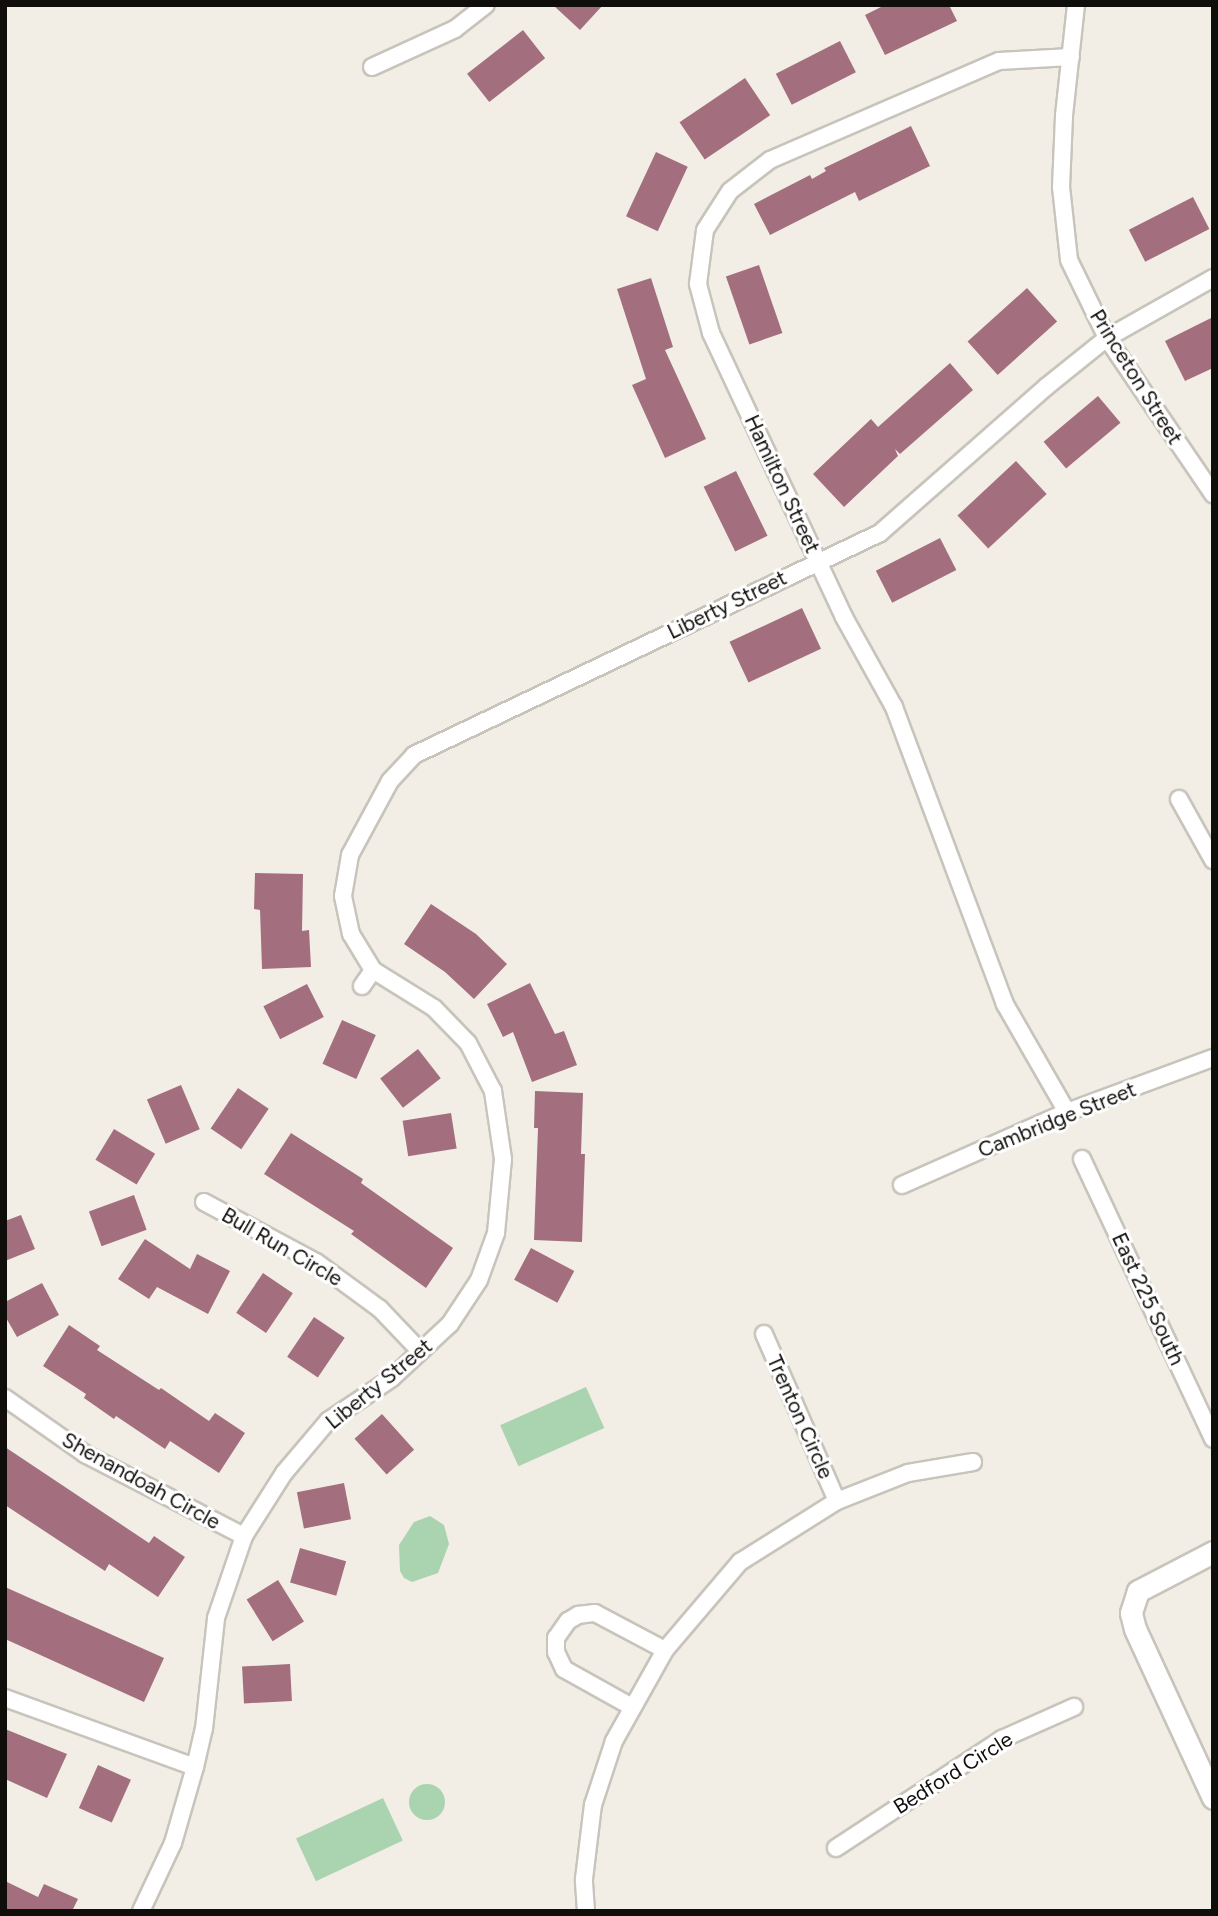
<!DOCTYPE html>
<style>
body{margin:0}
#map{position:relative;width:1218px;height:1916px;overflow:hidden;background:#f3eee5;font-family:Figtree,sans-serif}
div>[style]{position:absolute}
.green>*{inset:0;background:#aad3b0;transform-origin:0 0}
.round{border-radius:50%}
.building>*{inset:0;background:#a36f7f;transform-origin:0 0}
.roads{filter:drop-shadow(2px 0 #c8c4bc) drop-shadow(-2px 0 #c8c4bc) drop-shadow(0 2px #c8c4bc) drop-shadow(0 -2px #c8c4bc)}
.street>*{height:16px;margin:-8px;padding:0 8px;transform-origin:8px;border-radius:8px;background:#fff}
.secondary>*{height:21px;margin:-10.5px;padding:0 10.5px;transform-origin:10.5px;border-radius:10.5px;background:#fff}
span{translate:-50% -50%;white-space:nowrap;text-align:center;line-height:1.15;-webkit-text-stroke:6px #fff;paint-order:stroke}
.street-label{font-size:21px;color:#0f0e0b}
.frame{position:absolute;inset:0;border:7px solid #0f0e0b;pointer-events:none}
</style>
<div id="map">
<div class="green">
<div style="left:586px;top:1387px;width:45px;height:94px;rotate:66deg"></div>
<div style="clip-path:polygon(430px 1516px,444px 1525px,449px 1544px,438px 1573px,412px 1582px,404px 1578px,400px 1571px,399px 1545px,414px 1522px)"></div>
<div class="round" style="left:409px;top:1784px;width:36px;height:36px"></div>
<div style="left:383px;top:1798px;width:47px;height:96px;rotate:65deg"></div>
</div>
<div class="building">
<div style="clip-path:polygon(553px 5px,603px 5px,580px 30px)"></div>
<div style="clip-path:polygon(885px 5px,949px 5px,957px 21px,885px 55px,865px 15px)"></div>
<div style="left:523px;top:30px;width:36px;height:71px;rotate:52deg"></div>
<div style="left:840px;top:41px;width:35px;height:72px;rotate:63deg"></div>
<div style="left:745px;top:78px;width:45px;height:79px;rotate:56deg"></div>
<div style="clip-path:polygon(911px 126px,930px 166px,859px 201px,855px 192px,770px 235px,754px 204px,810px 175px,812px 179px,826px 171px,824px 168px)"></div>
<div style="left:656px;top:152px;width:35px;height:71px;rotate:25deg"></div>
<div style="left:1193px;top:197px;width:36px;height:72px;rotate:63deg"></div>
<div style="left:759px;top:265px;width:72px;height:35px;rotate:71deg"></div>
<div style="clip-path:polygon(651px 278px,673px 347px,665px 350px,706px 439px,665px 458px,632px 385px,646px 379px,617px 289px)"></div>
<div style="left:1027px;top:288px;width:45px;height:80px;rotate:48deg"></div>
<div style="clip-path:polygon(1213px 317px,1213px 368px,1185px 381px,1165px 341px)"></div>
<div style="clip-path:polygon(950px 363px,973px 390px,900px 454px,895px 449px,898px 456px,844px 507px,813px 474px,871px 419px,878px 427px)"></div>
<div style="left:1098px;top:396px;width:35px;height:71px;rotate:50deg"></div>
<div style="left:1016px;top:461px;width:45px;height:80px;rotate:47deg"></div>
<div style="left:736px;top:471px;width:72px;height:36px;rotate:64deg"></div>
<div style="left:940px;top:538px;width:36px;height:72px;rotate:63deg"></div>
<div style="left:802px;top:608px;width:45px;height:80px;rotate:65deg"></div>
<div style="clip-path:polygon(255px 873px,303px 874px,302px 931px,309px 930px,311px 967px,262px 969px,260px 910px,254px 909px)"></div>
<div style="clip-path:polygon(431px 904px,476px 934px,507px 964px,474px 999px,445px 972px,404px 944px)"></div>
<div style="clip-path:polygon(530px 983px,555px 1034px,564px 1031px,577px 1065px,532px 1082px,513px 1032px,503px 1037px,487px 1004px)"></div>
<div style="left:307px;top:984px;width:37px;height:49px;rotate:63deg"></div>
<div style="left:342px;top:1020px;width:37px;height:48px;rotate:24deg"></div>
<div style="left:418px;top:1049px;width:37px;height:48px;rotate:52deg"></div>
<div style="left:181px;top:1085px;width:48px;height:37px;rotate:67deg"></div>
<div style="left:238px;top:1088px;width:37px;height:49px;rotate:34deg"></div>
<div style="clip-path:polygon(535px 1091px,583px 1093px,581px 1154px,585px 1154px,582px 1242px,534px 1240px,538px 1128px,534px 1128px)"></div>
<div style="left:451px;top:1113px;width:36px;height:49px;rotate:81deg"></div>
<div style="left:114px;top:1129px;width:48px;height:36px;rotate:31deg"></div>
<div style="clip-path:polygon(291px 1133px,363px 1179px,361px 1183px,453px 1248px,426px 1288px,351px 1234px,354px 1231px,264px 1174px)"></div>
<div style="left:134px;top:1195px;width:37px;height:48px;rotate:70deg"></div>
<div style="clip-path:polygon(21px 1215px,35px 1249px,5px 1261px,5px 1221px)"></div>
<div style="clip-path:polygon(145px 1239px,190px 1269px,197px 1254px,230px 1271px,208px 1314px,157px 1287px,149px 1299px,118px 1279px)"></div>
<div style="left:531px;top:1248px;width:49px;height:36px;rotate:28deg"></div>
<div style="left:263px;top:1273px;width:36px;height:48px;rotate:34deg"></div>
<div style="clip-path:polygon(42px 1283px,59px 1315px,17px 1337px,5px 1316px,5px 1302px)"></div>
<div style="left:314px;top:1317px;width:37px;height:48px;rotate:34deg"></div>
<div style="clip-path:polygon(69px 1325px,100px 1346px,97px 1350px,159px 1390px,161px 1388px,209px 1421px,215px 1413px,245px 1433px,219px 1473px,170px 1441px,165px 1449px,116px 1416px,114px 1419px,84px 1398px,86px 1394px,43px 1366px)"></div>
<div style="left:382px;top:1414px;width:48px;height:37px;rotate:48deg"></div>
<div style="clip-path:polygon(5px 1447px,149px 1543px,154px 1536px,185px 1557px,158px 1597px,109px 1564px,105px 1571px,5px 1505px)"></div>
<div style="left:344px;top:1483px;width:37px;height:48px;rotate:79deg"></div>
<div style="left:300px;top:1548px;width:48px;height:36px;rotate:16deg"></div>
<div style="left:278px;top:1580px;width:49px;height:37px;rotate:58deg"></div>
<div style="clip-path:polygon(5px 1587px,164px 1658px,144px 1702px,5px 1639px)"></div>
<div style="left:290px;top:1664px;width:37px;height:48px;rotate:87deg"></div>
<div style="clip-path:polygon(5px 1729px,67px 1754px,47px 1798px,5px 1779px)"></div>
<div style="left:98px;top:1765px;width:36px;height:47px;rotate:24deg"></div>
<div style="clip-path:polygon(5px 1881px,38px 1897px,44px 1884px,78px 1899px,72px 1911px,5px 1911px)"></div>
</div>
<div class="roads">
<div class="street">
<div style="left:1076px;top:5px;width:112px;rotate:96.2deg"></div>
<div style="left:1064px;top:116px;width:71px;rotate:92.4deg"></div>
<div style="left:1061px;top:187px;width:73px;rotate:83.7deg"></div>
<div style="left:1069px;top:260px;width:87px;rotate:64deg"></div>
<div style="left:1107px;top:338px;width:189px;rotate:55.8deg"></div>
<div style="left:372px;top:67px;width:91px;rotate:-24.6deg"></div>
<div style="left:455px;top:29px;width:39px;rotate:-38deg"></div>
<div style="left:1179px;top:799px;width:70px;rotate:60.9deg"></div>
<div style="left:362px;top:986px;width:19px;rotate:-55deg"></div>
<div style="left:1067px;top:1112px;width:125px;rotate:-119.9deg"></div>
<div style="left:1005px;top:1004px;width:317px;rotate:-110.5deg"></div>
<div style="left:894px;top:707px;width:103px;rotate:-119.1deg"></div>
<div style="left:844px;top:617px;width:314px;rotate:-115.1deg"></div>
<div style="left:711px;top:333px;width:51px;rotate:-104.9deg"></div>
<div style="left:698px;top:284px;width:54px;rotate:-82.6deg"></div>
<div style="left:705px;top:230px;width:46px;rotate:-57.3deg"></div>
<div style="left:730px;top:191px;width:51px;rotate:-37.8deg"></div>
<div style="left:770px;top:160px;width:249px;rotate:-23.4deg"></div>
<div style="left:999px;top:61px;width:72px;rotate:-3.2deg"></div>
<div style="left:1082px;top:1159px;width:309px;rotate:64.9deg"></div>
<div style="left:902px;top:1185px;width:180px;rotate:-23.9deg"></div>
<div style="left:1067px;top:1112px;width:156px;rotate:-20.3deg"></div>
<div style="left:204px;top:1202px;width:127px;rotate:28.2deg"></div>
<div style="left:316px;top:1262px;width:79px;rotate:36.3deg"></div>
<div style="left:380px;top:1309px;width:58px;rotate:46.4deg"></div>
<div style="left:764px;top:1334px;width:182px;rotate:66.4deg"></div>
<div style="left:5px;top:1398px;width:98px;rotate:35deg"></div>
<div style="left:85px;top:1454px;width:179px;rotate:27.3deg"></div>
<div style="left:5px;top:1698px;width:202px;rotate:20deg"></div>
<div style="left:632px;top:1707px;width:78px;rotate:-150.8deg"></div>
<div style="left:564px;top:1669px;width:19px;rotate:-115deg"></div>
<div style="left:556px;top:1652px;width:14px;rotate:-90deg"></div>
<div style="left:556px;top:1638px;width:21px;rotate:-55deg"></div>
<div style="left:568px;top:1621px;width:12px;rotate:-31deg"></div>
<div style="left:578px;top:1615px;width:17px;rotate:-7deg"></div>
<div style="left:595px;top:1613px;width:79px;rotate:27.9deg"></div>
<div style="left:836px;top:1848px;width:199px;rotate:-33.3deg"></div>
<div style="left:1002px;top:1739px;width:79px;rotate:-24deg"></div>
<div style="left:141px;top:1911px;width:75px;rotate:-64.8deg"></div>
<div style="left:173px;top:1843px;width:79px;rotate:-73.9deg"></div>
<div style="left:195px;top:1767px;width:39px;rotate:-77deg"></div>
<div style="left:204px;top:1729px;width:112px;rotate:-83.8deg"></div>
<div style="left:216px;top:1618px;width:87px;rotate:-71.1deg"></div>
<div style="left:244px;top:1536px;width:75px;rotate:-57.6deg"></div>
<div style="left:284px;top:1473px;width:68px;rotate:-49.8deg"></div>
<div style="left:328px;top:1421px;width:77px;rotate:-33.9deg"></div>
<div style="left:392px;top:1378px;width:79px;rotate:-43deg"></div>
<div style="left:450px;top:1324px;width:53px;rotate:-56.6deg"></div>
<div style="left:479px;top:1280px;width:50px;rotate:-70.1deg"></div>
<div style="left:496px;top:1233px;width:74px;rotate:-84.6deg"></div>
<div style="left:503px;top:1159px;width:69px;rotate:-98.4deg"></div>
<div style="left:493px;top:1091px;width:54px;rotate:-117.5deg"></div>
<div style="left:468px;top:1043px;width:49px;rotate:-134.2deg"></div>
<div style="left:434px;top:1008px;width:72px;rotate:-148.1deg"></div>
<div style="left:373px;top:970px;width:42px;rotate:-121.4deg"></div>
<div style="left:351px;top:934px;width:39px;rotate:-102deg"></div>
<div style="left:343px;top:896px;width:42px;rotate:-80.3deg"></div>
<div style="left:350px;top:855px;width:84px;rotate:-61.6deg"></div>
<div style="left:390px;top:781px;width:35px;rotate:-47deg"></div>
<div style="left:414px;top:755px;width:516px;rotate:-25.47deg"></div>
<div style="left:880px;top:533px;width:221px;rotate:-41.3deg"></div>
<div style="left:1046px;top:387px;width:78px;rotate:-38.8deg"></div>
<div style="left:1107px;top:338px;width:122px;rotate:-29.5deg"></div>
<div style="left:586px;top:1911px;width:32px;rotate:-94deg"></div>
<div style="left:584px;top:1879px;width:75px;rotate:-83.1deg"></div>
<div style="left:593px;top:1805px;width:67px;rotate:-71.8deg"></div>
<div style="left:614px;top:1741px;width:104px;rotate:-60.7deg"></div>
<div style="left:665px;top:1650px;width:116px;rotate:-49.6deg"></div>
<div style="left:740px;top:1562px;width:115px;rotate:-32.2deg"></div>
<div style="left:837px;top:1501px;width:76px;rotate:-21.5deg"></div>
<div style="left:908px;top:1473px;width:66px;rotate:-9.6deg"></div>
</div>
<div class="secondary">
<div style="left:1213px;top:1552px;width:85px;rotate:152.5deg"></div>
<div style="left:1138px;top:1591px;width:23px;rotate:108deg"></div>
<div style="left:1131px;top:1613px;width:16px;rotate:76deg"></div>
<div style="left:1135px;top:1629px;width:186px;rotate:65.2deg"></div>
</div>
</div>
<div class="street-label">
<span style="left:1136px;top:377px;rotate:58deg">Princeton Street</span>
<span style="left:782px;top:484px;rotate:65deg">Hamilton Street</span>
<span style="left:727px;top:605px;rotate:-26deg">Liberty Street</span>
<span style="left:1057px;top:1120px;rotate:-22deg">Cambridge Street</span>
<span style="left:282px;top:1247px;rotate:30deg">Bull Run Circle</span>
<span style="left:1148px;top:1299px;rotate:65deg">East 225 South</span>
<span style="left:379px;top:1384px;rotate:-39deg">Liberty Street</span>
<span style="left:800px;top:1417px;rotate:66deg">Trenton Circle</span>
<span style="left:141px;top:1481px;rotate:29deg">Shenandoah Circle</span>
<span style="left:953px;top:1773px;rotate:-32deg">Bedford Circle</span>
</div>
<div class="frame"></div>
</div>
